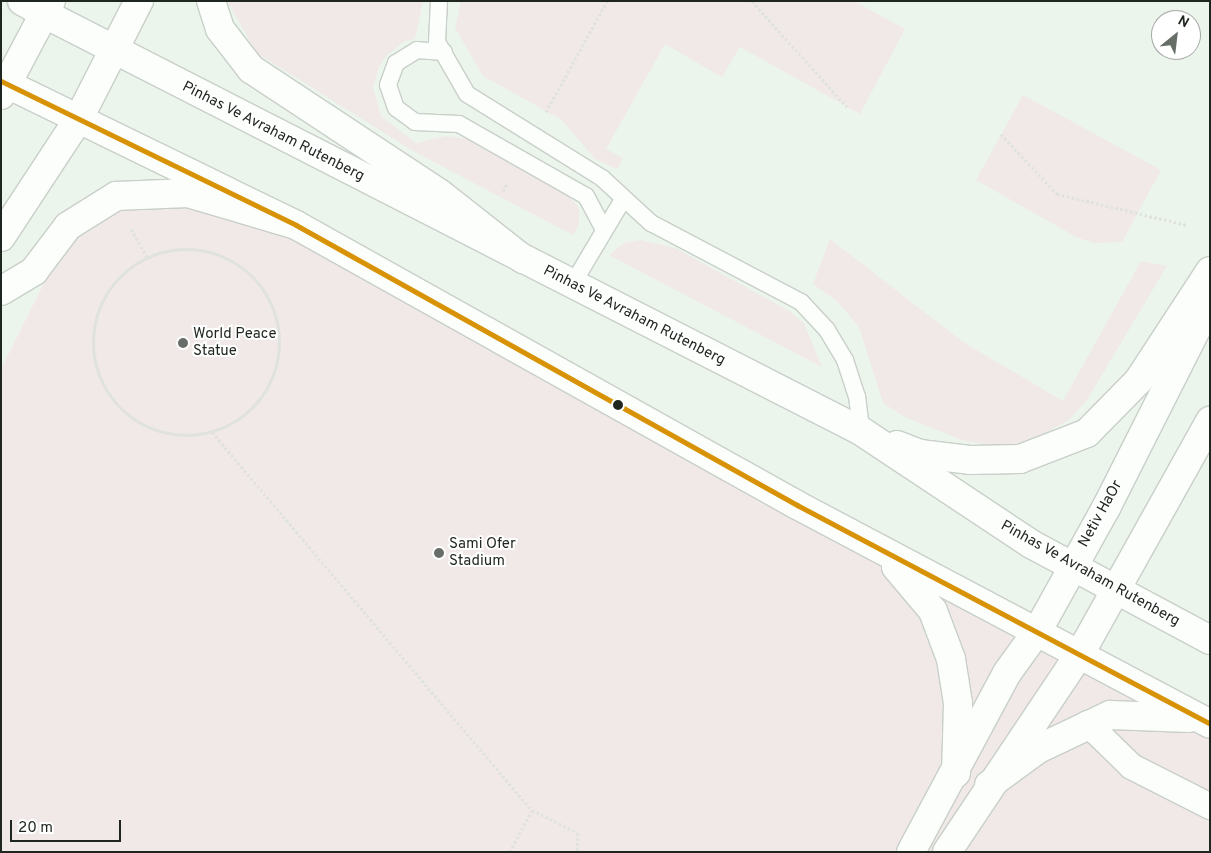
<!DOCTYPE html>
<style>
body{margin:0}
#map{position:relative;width:1211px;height:853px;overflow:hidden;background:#ecf5ec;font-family:Overpass,sans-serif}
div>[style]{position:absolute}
.green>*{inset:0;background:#f0e9e8}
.path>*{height:3px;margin-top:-1.5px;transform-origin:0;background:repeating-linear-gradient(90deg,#e0e2e0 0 2.5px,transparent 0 5px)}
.path>.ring{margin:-1.5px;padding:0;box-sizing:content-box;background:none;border:3px solid #e0e2e0;border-radius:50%}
.roads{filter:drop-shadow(1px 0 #c8cfc8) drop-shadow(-1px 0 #c8cfc8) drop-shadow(0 1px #c8cfc8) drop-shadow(0 -1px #c8cfc8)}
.service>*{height:16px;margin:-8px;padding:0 8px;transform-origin:8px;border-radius:8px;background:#fcfefc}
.pedestrian>*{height:25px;margin:-12.5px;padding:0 12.5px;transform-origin:12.5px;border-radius:12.5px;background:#fcfefc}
.minor>*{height:28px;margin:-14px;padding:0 14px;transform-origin:14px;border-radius:14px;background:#fcfefc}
.secondary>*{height:28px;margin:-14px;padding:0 14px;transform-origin:14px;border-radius:14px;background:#fcfefc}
.trunk>*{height:28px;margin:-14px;padding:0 14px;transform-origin:14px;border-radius:14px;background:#fcfefc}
.bus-1>*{height:5px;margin:-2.5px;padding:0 2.5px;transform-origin:2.5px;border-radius:2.5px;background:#d79305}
.dots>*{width:14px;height:14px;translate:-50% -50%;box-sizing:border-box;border:2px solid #fff;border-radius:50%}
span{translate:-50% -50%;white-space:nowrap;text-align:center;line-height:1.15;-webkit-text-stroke:4px #fff;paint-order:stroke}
.street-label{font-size:15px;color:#1f251f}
.poi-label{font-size:15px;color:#1f251f}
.left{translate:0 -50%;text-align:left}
.frame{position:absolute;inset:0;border:2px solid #1f251f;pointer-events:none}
.north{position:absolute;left:1151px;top:10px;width:50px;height:50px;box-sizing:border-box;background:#fff;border:1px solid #a5a8a5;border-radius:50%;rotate:29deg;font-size:14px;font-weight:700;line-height:20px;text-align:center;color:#1f251f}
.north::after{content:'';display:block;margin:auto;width:18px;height:22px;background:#676e67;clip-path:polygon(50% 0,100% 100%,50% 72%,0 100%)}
.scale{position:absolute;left:10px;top:820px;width:111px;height:22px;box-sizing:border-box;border:2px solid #1f251f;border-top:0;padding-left:6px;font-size:15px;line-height:18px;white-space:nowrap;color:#1f251f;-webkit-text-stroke:4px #fff;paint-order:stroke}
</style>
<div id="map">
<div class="green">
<div style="clip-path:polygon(227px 1px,423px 1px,415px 39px,405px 41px,386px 56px,379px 67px,373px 87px,381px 116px,416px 143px,446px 136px,466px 139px,570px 197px,579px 208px,579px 224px,573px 235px,413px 151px,257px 53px)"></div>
<div style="clip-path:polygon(461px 1px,854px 1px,905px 29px,860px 114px,740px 47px,722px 77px,665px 44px,606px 149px,623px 158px,617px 169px,595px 159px,562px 120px,483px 76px,455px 28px)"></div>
<div style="clip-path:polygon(1023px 95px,1161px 170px,1122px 242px,1094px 243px,1078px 238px,976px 180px)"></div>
<div style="clip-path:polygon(159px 194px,286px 227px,1210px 737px,1210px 852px,1px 852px,1px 369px,66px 239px,91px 216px)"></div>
<div style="clip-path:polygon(830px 239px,963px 342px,1063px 401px,1141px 261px,1167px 266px,1087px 400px,1069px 420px,1024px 444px,998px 446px,964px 441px,905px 417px,883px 403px,859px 327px,838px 302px,813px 284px)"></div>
<div style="clip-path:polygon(641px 240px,675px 248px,789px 311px,804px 323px,822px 367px,609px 255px,624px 243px)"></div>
</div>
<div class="path">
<div style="left:752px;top:1px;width:144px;rotate:48.1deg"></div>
<div style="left:546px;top:112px;width:127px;rotate:-61.2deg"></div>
<div style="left:1001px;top:134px;width:82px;rotate:47deg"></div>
<div style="left:1057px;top:194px;width:134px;rotate:13.4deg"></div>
<div style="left:503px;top:191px;width:8px;rotate:-60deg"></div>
<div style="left:131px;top:229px;width:32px;rotate:60deg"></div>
<div class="ring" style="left:93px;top:249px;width:183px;height:183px"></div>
<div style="left:212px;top:432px;width:495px;rotate:49.8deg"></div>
<div style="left:532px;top:810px;width:51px;rotate:26.6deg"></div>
<div style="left:578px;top:833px;width:19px;rotate:93deg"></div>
<div style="left:510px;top:852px;width:47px;rotate:-62.4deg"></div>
</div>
<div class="roads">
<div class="service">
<div style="left:439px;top:1px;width:41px;rotate:92.8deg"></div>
<div style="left:437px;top:42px;width:60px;rotate:60deg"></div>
<div style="left:467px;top:94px;width:159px;rotate:31.9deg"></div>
<div style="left:602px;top:178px;width:67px;rotate:42.6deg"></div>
<div style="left:651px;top:223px;width:170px;rotate:27.8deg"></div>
<div style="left:801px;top:302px;width:38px;rotate:47deg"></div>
<div style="left:827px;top:330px;width:35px;rotate:59deg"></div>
<div style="left:845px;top:360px;width:38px;rotate:72deg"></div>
<div style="left:857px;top:396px;width:35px;rotate:83deg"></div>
<div style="left:444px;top:52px;width:27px;rotate:-176deg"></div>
<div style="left:417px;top:50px;width:25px;rotate:148deg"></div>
<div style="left:396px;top:63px;width:23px;rotate:110deg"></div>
<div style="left:388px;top:85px;width:24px;rotate:71deg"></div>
<div style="left:396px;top:108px;width:24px;rotate:36deg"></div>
<div style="left:415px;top:122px;width:44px;rotate:2.6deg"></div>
<div style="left:459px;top:124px;width:146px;rotate:29.6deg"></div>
<div style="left:586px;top:196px;width:38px;rotate:62deg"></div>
<div style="left:572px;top:285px;width:98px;rotate:-59.2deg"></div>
</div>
<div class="pedestrian">
<div style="left:1087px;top:723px;width:62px;rotate:44.3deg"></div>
<div style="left:1131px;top:766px;width:89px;rotate:26.9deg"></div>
</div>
<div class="minor">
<div style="left:22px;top:1px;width:26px;rotate:29deg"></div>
<div style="left:911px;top:852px;width:203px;rotate:-61.8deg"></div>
<div style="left:1007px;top:673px;width:53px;rotate:-54.2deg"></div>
<div style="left:1038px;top:630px;width:140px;rotate:-60.9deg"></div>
<div style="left:1106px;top:508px;width:231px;rotate:-63.2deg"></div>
<div style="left:947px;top:852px;width:241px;rotate:-56.2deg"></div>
<div style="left:1081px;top:652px;width:265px;rotate:-60.8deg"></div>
</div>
<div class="secondary">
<div style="left:45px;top:14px;width:916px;rotate:27.07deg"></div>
<div style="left:861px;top:431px;width:204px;rotate:33.6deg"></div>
<div style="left:1031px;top:544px;width:203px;rotate:28.2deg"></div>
<div style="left:7px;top:84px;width:322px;rotate:26deg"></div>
<div style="left:296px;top:225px;width:574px;rotate:29.2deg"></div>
<div style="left:797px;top:505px;width:467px;rotate:27.9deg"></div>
<div style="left:897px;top:445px;width:25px;rotate:21deg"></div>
<div style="left:920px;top:454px;width:50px;rotate:6.8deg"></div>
<div style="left:970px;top:460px;width:50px;rotate:-1.1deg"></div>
<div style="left:1020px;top:459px;width:72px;rotate:-21.2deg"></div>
<div style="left:1087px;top:433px;width:74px;rotate:-45.5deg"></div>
<div style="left:1139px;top:380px;width:130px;rotate:-56.9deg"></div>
<div style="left:896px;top:567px;width:57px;rotate:49.9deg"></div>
<div style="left:933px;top:611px;width:51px;rotate:69.4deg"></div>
<div style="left:951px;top:659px;width:45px;rotate:81deg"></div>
<div style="left:958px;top:703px;width:70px;rotate:91.6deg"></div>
<div style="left:989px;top:785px;width:61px;rotate:-36.3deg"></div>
<div style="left:1038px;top:749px;width:80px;rotate:-25.3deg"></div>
<div style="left:1110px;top:715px;width:79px;rotate:2.2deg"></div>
</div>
<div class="trunk">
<div style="left:211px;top:1px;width:29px;rotate:72deg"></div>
<div style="left:220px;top:29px;width:51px;rotate:52.2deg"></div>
<div style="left:251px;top:69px;width:225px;rotate:33.4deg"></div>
<div style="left:439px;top:193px;width:107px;rotate:38.2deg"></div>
<div style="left:1px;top:95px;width:106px;rotate:-62deg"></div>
<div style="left:1px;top:237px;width:140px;rotate:-56.7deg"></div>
<div style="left:78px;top:120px;width:134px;rotate:-62.9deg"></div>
<div style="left:1px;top:291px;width:39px;rotate:-31deg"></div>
<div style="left:34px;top:271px;width:56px;rotate:-52.9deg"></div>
<div style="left:68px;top:226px;width:57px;rotate:-32deg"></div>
<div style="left:116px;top:196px;width:72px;rotate:-2.4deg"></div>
<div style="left:188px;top:193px;width:113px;rotate:16.5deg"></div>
</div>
</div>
<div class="bus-1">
<div style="left:1px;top:81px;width:328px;rotate:26deg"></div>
<div style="left:296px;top:225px;width:574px;rotate:29.2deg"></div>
<div style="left:797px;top:505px;width:467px;rotate:27.9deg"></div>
</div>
<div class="dots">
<div style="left:183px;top:343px;background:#676e67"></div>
<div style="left:618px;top:405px;background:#1f251f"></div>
<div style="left:439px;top:553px;background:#676e67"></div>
</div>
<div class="street-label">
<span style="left:273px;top:132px;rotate:27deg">Pinhas Ve Avraham Rutenberg</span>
<span style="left:634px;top:316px;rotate:27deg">Pinhas Ve Avraham Rutenberg</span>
<span style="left:1101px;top:514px;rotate:-61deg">Netiv HaOr</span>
<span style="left:1090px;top:574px;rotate:29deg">Pinhas Ve Avraham Rutenberg</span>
</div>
<div class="poi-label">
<span class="left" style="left:193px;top:343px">World Peace<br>Statue</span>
<span class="left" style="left:449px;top:553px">Sami Ofer<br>Stadium</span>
</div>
<div class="frame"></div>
<div class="north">N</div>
<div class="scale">20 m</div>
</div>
